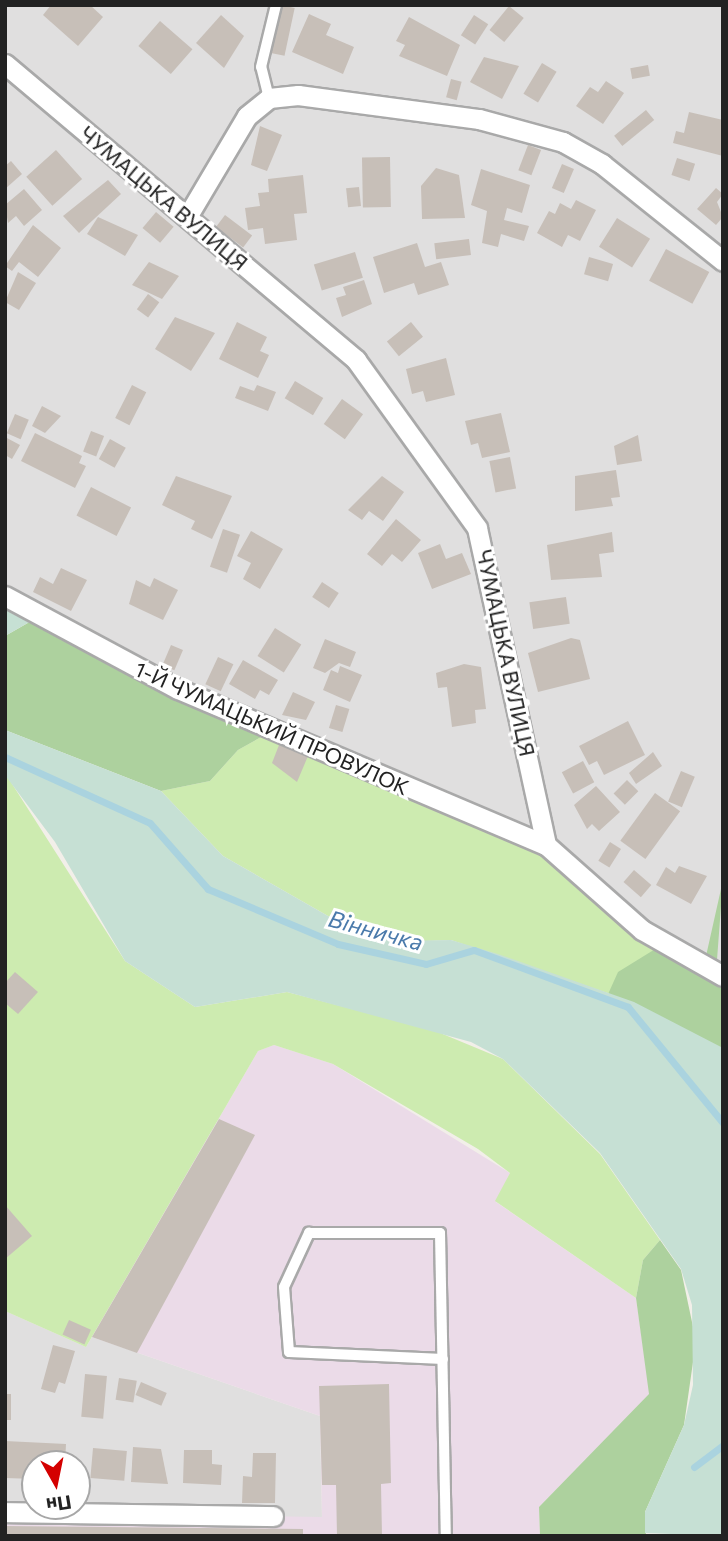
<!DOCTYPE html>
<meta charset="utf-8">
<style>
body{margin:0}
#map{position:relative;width:728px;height:1541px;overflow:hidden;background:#f2efe9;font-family:Commissioner,sans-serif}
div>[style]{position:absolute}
.residential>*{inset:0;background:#e0dfdf}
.industrial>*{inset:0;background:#ebdbe8}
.grass>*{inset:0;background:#cdebb0}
.forest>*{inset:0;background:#add19e}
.wetland>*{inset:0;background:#c6e0d4}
.stream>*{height:7px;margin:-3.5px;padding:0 3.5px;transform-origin:3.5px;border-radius:3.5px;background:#aad3df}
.building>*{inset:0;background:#c7bfb8;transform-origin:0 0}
.roads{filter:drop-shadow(2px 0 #a9a9a9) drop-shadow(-2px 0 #a9a9a9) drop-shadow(0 2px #a9a9a9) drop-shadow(0 -2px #a9a9a9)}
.lane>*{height:10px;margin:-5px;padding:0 5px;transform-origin:5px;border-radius:5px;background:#fff}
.street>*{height:19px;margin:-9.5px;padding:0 9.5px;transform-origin:9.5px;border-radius:9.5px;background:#fff}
span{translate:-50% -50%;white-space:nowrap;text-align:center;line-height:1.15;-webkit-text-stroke:6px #fff;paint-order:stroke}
.street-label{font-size:21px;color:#222}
.water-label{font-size:23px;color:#4a7aab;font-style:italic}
.frame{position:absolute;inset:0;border:7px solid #222;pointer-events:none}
.north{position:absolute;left:21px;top:1450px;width:70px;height:70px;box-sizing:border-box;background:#fff;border:2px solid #a7a7a7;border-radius:50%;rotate:171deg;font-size:19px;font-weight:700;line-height:28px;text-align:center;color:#222}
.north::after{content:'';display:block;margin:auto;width:24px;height:32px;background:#d40000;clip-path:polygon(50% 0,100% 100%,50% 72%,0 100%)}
</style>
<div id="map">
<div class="residential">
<div style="clip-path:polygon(5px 5px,723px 5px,723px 976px,272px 731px,5px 596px)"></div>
<div style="clip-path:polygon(evenodd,5px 1311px,86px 1347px,92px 1337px,320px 1416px,322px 1518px,5px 1512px,5px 1311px,35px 1464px,77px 1464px,77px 1506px,35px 1506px,35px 1464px)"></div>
</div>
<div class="industrial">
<div style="clip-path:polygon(274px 1045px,333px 1064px,510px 1173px,496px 1202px,636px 1298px,650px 1394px,539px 1507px,540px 1536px,5px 1536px,5px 1512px,322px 1517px,320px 1416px,92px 1337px,258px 1051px)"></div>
</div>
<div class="grass">
<div style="clip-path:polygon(272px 731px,546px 845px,665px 943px,634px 1002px,451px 940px,400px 942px,328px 916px,223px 856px,161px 791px,210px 781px,238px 750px)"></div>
<div style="clip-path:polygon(7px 776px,125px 961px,195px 1007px,287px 992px,433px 1030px,503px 1059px,600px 1154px,660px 1240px,643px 1260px,636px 1298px,495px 1201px,510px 1173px,478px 1149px,333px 1064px,274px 1045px,258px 1051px,86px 1347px,5px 1311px)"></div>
</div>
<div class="forest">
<div style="clip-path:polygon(40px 616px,272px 731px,238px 750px,210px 781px,161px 791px,5px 730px,5px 636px)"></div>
<div style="clip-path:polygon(723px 880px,716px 973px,723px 976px,723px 1165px,587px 1041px,618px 972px,665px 943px,704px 965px)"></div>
<div style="clip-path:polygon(660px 1240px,681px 1270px,696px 1341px,684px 1425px,645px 1512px,646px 1536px,540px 1536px,539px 1507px,649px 1394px,636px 1298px,643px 1260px)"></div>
</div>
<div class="wetland">
<div style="clip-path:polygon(5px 596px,40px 616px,5px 636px)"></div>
<div style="clip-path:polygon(5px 730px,161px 791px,223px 856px,328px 916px,400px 941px,451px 940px,498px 954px,634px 1002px,723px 1048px,723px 1536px,645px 1533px,645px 1512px,684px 1425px,693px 1385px,692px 1305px,681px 1269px,600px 1153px,503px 1059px,471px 1042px,287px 992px,195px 1007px,125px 961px,55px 842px,5px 775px)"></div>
</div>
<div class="stream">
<div style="left:5px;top:757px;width:159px;rotate:24.5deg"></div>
<div style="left:150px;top:823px;width:88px;rotate:48.7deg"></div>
<div style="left:208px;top:889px;width:141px;rotate:22.9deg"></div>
<div style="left:338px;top:944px;width:90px;rotate:12.8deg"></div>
<div style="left:426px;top:964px;width:50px;rotate:-16.3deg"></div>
<div style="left:474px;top:950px;width:164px;rotate:20.3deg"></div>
<div style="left:628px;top:1007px;width:150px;rotate:50.7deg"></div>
<div style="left:694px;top:1467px;width:36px;rotate:-37deg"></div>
</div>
<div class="building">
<div style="clip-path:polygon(51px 5px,90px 5px,103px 17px,78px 46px,43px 15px)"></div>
<div style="left:281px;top:5px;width:14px;height:49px;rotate:12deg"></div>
<div style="left:509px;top:6px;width:19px;height:31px;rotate:39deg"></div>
<div style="clip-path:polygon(309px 14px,331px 24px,326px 35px,354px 47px,343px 74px,292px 52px)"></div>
<div style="clip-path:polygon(221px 15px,244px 36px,224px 68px,196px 43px)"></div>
<div style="left:474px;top:15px;width:17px;height:24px;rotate:33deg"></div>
<div style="clip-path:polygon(409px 17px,460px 45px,447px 76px,399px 56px,405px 45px,396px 41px)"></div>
<div style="left:160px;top:21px;width:43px;height:33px;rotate:41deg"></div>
<div style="clip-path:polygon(484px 57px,519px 66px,502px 99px,470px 82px)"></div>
<div style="left:542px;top:63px;width:17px;height:36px;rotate:31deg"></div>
<div style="left:648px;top:65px;width:11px;height:18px;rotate:80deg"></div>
<div style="left:451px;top:79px;width:11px;height:19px;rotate:15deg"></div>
<div style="clip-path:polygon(606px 81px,624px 93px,603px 124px,576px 106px,590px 87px,598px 92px)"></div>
<div style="left:646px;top:110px;width:13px;height:41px;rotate:51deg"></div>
<div style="clip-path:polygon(689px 112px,723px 120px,723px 156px,673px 143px,676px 131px,684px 133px)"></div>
<div style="clip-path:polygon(260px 126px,282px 135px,267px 171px,251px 165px)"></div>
<div style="left:528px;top:145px;width:14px;height:27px;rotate:21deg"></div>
<div style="left:56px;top:150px;width:39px;height:40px;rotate:48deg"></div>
<div style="left:390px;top:157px;width:50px;height:28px;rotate:89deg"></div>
<div style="left:677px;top:158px;width:19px;height:18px;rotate:18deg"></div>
<div style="clip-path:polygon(11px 161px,22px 174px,5px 189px,5px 166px)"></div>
<div style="left:562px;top:164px;width:13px;height:26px;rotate:23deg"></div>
<div style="clip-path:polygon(436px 168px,459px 175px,465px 218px,422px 219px,421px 186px)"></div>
<div style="clip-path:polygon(481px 169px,530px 185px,522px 213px,507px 208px,504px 220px,529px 226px,524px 241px,501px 234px,498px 247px,482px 243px,487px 211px,471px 205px)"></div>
<div style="clip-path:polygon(303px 175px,307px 213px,294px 214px,297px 240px,265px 244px,263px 228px,248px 230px,245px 208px,260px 206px,258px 193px,269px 192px,268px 179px)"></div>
<div style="clip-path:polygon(108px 180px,121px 194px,79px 233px,63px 216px)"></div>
<div style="left:359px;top:187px;width:19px;height:13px;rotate:84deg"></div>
<div style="clip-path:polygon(716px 188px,723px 194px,717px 202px,723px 217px,716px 225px,697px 209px)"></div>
<div style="clip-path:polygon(24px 189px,42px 210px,24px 226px,16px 216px,8px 223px,5px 205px)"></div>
<div style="clip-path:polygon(576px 200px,596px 210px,580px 241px,568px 235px,562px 247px,537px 233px,549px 211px,555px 214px,560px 203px,571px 209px)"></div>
<div style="left:156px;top:212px;width:23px;height:21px;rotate:40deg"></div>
<div style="left:225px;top:215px;width:34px;height:15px;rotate:37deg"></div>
<div style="clip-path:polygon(98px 217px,138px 235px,125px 256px,87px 234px)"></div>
<div style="left:617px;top:218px;width:39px;height:34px;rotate:32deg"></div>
<div style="clip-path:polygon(33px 225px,61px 248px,38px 277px,19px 262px,12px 271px,5px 266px)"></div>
<div style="left:469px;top:239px;width:16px;height:35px;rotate:83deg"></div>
<div style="clip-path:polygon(417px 243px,425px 267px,441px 262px,449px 285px,418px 295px,414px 283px,384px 293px,373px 257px)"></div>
<div style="left:666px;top:249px;width:49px;height:36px;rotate:28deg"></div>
<div style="left:355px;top:252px;width:27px;height:43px;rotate:73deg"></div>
<div style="left:589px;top:257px;width:25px;height:18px;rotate:16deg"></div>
<div style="clip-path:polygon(149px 262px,179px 276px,162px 299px,132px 285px)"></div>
<div style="clip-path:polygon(18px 272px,36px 283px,19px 310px,5px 302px)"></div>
<div style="clip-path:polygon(364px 280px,372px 304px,342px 317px,336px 298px,346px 295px,343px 287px)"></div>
<div style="left:148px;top:294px;width:14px;height:19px;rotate:36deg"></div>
<div style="clip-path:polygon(175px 317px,215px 333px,191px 371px,155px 349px)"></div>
<div style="clip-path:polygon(237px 322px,267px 337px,260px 351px,269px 355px,258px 378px,219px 359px)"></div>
<div style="left:411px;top:322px;width:19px;height:31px;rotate:51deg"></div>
<div style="clip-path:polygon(446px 358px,455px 395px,426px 402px,423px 391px,412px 394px,406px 369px)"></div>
<div style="left:295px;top:381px;width:33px;height:20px;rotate:31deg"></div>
<div style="left:132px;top:385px;width:16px;height:37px;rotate:27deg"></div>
<div style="clip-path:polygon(257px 385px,276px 392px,268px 411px,235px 398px,240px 386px,254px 391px)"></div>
<div style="left:342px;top:399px;width:26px;height:31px;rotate:36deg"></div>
<div style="clip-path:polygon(42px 406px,61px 416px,45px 433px,32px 426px)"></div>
<div style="clip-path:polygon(501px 413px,510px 452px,482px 458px,478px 443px,471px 445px,465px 421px)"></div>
<div style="left:15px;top:414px;width:15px;height:21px;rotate:23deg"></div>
<div style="left:91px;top:431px;width:14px;height:22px;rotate:21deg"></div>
<div style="clip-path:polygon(35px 433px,82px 456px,79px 463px,86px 466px,75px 488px,21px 461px)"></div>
<div style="clip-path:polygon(638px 435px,642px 461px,617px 465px,614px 446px)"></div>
<div style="clip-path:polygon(5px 437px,20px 445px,12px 459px,5px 455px)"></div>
<div style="left:110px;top:439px;width:18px;height:23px;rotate:29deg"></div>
<div style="left:510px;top:457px;width:32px;height:21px;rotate:79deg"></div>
<div style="clip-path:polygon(616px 470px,620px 497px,611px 498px,613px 506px,575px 511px,575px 476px)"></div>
<div style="clip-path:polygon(176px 476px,232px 496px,212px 539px,191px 529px,195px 521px,162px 505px)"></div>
<div style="clip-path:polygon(382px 476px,404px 492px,383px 521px,369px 511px,362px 520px,348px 510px)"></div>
<div style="left:91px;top:487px;width:45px;height:32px;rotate:27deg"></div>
<div style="clip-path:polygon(396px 519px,421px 540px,402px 562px,392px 554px,382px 566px,367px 554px)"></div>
<div style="left:223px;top:529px;width:18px;height:40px;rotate:19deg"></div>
<div style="clip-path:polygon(251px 531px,283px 549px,260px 589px,243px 579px,251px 563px,237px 556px)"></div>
<div style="clip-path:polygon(612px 532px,614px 552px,599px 554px,602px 577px,551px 580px,547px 545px)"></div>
<div style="clip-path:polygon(440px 544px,446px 559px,462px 553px,471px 574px,432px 589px,418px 553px)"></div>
<div style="clip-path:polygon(61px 568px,87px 580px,71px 611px,33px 592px,40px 577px,53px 584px)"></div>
<div style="clip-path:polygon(154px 578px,178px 590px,163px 620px,129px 604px,136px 580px,150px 587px)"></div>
<div style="left:322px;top:582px;width:20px;height:18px;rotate:33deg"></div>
<div style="left:566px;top:597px;width:27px;height:37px;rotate:82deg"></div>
<div style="left:275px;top:628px;width:31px;height:33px;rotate:32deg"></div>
<div style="clip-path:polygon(571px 638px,580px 640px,590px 679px,538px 692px,528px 653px)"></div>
<div style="clip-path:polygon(325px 639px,356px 652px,350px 667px,339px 663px,325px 673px,313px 668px)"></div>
<div style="left:171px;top:645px;width:13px;height:22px;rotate:23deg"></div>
<div style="left:218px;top:657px;width:17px;height:30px;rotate:25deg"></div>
<div style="clip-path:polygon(243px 660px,278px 680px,269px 695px,260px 690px,255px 699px,229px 684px)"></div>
<div style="clip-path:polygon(464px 664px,481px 667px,486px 709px,475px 710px,476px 723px,452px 727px,447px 687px,438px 688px,436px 673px)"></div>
<div style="clip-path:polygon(340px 666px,362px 675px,350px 702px,323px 690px,331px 670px,338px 673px)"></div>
<div style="clip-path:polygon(293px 692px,315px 702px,306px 720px,282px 715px)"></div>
<div style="left:336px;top:705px;width:14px;height:24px;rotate:17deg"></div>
<div style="clip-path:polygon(628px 721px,645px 755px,604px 775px,597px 761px,589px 765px,579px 746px)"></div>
<div style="clip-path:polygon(279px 745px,308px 756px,297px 782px,272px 763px)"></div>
<div style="clip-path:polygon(653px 752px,662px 766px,636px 784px,629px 773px)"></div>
<div style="left:583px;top:761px;width:24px;height:24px;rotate:62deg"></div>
<div style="left:681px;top:771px;width:15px;height:33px;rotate:23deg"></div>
<div style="left:627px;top:780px;width:16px;height:19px;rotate:45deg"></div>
<div style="clip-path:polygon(596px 786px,620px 812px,599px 831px,592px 824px,587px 829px,574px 805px)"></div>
<div style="left:655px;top:793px;width:31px;height:59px;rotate:36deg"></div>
<div style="left:610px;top:842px;width:13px;height:22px;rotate:32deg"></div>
<div style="clip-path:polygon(679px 866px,707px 876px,691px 904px,656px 885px,666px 867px,675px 873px)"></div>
<div style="left:634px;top:870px;width:23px;height:16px;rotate:41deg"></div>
<div style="clip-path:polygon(15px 972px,38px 992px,18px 1014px,5px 1003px,5px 983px)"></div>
<div style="clip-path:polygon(219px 1119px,255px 1135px,137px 1353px,92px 1337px)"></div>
<div style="clip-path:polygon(5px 1205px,32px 1236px,5px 1259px)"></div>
<div style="left:69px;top:1320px;width:24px;height:16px;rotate:24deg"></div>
<div style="clip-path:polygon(53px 1345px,75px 1351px,65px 1384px,59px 1382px,55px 1393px,41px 1389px)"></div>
<div style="left:85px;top:1374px;width:22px;height:43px;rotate:5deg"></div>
<div style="left:119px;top:1378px;width:18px;height:22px;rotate:9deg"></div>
<div style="left:141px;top:1382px;width:28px;height:14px;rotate:23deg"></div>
<div style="clip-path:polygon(389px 1384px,391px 1483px,381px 1484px,382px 1536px,337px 1536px,336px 1485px,322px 1485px,319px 1386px)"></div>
<div style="left:5px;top:1394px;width:6px;height:26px"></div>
<div style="clip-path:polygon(5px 1441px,66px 1444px,65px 1464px,35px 1464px,35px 1479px,5px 1478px)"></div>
<div style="clip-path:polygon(133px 1447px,161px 1449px,168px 1484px,131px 1482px)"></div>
<div style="left:93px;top:1448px;width:34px;height:30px;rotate:5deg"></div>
<div style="clip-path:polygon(184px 1450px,212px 1450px,212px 1464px,222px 1465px,221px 1485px,183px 1483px)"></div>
<div style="clip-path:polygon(253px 1453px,276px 1453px,275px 1503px,242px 1503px,243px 1476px,252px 1477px)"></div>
<div style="clip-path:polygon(5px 1526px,303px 1529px,303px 1536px,5px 1536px)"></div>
</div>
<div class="roads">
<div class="lane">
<div style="left:269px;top:98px;width:32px;rotate:-104deg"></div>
<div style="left:261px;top:67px;width:64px;rotate:-76.4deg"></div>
<div style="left:443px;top:1359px;width:154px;rotate:-177.4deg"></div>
<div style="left:289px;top:1352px;width:65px;rotate:-94.4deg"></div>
<div style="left:284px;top:1287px;width:60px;rotate:-65.2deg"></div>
<div style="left:309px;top:1233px;width:131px"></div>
<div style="left:440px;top:1233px;width:303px;rotate:88.9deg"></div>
</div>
<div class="street">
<div style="left:5px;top:64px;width:459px;rotate:40.1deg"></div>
<div style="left:356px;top:360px;width:207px;rotate:54.2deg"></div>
<div style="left:477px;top:528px;width:324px;rotate:77.7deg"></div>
<div style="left:546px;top:845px;width:128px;rotate:41.5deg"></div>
<div style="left:642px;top:930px;width:93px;rotate:29.6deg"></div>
<div style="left:187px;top:217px;width:117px;rotate:-59.3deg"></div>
<div style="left:247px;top:116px;width:28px;rotate:-39deg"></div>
<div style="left:269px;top:98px;width:29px;rotate:-6deg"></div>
<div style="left:298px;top:95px;width:183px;rotate:7.6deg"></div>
<div style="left:479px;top:119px;width:87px;rotate:15.3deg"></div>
<div style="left:563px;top:142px;width:45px;rotate:29.4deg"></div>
<div style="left:602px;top:164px;width:155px;rotate:38.7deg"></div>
<div style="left:5px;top:596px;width:196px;rotate:28.3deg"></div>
<div style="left:178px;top:689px;width:400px;rotate:23deg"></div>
<div style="left:5px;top:1512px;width:268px;rotate:0.9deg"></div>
</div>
</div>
<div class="street-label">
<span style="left:164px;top:198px;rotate:40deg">ЧУМАЦЬКА ВУЛИЦЯ</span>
<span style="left:506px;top:653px;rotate:78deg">ЧУМАЦЬКА ВУЛИЦЯ</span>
<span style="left:272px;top:728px;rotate:24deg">1-Й ЧУМАЦЬКИЙ ПРОВУЛОК</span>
</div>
<div class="water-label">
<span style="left:376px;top:930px;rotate:15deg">Вінничка</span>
</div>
<div class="frame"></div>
<div class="north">Пн</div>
</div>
